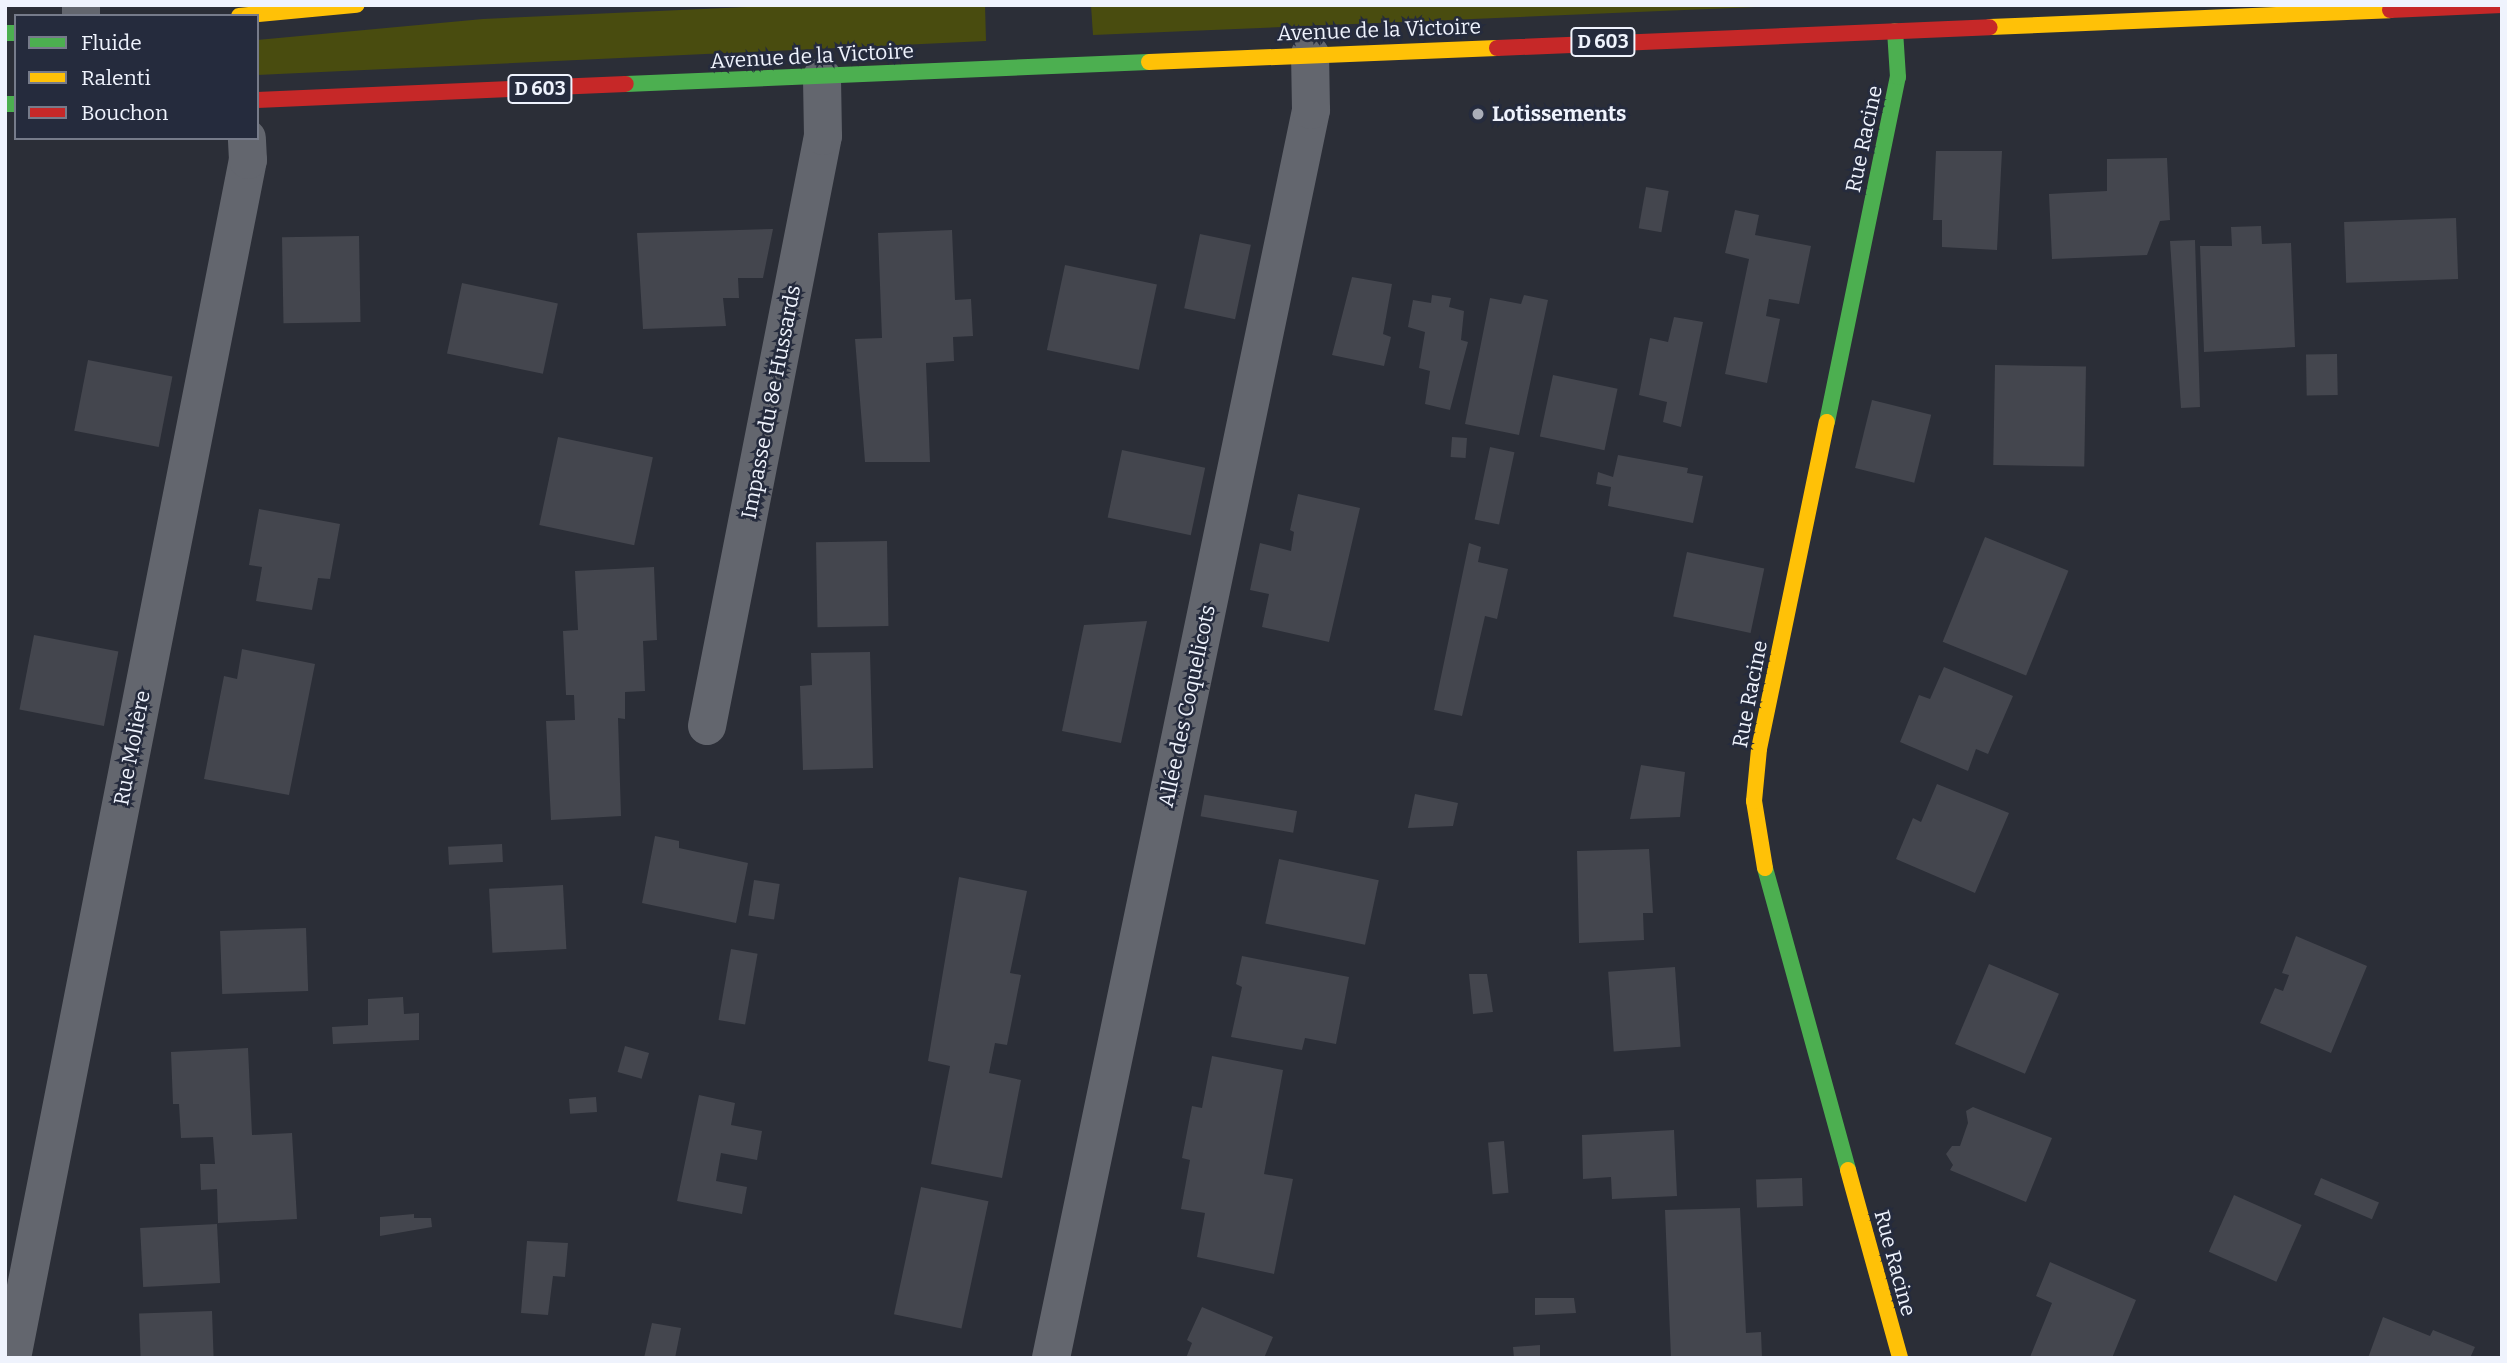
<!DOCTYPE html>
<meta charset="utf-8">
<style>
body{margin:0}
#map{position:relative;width:2507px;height:1363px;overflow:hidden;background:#2b2e37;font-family:Bitter,serif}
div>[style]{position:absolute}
.green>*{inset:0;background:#494c0f}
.building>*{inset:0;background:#44464e;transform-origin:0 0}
.street>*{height:38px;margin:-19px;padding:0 19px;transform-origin:19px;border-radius:19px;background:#63666e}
.fast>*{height:16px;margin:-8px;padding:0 8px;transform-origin:8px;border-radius:8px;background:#4caf50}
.slow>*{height:16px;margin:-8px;padding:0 8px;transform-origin:8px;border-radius:8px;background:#ffc107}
.jam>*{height:16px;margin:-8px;padding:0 8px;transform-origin:8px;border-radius:8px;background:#c62828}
.dots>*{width:19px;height:19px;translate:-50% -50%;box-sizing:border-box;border:4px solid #252b3d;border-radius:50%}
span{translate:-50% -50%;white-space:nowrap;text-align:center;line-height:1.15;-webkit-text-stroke:5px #252b3d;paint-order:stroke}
.shield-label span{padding:2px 5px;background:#252b3d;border:2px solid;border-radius:5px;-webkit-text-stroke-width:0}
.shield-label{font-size:19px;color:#eff3fd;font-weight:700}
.street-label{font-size:21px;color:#eff3fd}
.poi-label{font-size:21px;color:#eff3fd;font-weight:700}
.left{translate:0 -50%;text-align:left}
.frame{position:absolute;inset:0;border:7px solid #eff3fd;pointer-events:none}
.legend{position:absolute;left:14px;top:14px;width:245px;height:126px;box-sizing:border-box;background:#252b3d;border:2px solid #767b8a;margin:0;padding:9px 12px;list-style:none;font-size:21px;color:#eff3fd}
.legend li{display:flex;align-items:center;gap:14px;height:35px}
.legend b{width:35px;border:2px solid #767b8a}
</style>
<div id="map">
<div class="green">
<div style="clip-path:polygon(792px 5px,985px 5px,986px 41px,257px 75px,257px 40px,483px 19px)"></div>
<div style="clip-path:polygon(1091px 5px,1802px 5px,1093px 35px)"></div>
</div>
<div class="building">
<div style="clip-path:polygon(1936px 151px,2002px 151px,1997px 250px,1942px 247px,1942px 220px,1933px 220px)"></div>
<div style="clip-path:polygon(2167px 158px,2170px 220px,2160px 221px,2147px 255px,2052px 259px,2049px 194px,2107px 191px,2107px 159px)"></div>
<div style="left:1646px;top:187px;width:23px;height:42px;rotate:10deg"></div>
<div style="clip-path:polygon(1735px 210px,1759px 215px,1755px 235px,1811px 246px,1799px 304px,1769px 299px,1766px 316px,1780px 319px,1767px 383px,1725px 374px,1749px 259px,1725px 253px)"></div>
<div style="left:2456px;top:218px;width:61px;height:112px;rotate:88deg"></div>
<div style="clip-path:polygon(2261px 226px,2262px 244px,2291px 243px,2295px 347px,2204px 352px,2200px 246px,2232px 246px,2231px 227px)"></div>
<div style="clip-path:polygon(773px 229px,763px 278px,738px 278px,739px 298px,723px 298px,726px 326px,643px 329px,637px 233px)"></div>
<div style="clip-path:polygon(952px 230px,955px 300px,971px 299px,973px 336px,953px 337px,954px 361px,926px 363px,930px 462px,865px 462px,855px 339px,882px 338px,878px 233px)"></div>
<div style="left:1200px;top:234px;width:52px;height:76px;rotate:12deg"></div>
<div style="left:359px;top:236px;width:86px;height:77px;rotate:89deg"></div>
<div style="clip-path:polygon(2195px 240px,2200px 407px,2181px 408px,2170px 241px)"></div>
<div style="left:1065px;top:265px;width:94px;height:87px;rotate:12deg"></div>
<div style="clip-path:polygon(1352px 277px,1392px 284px,1383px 334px,1391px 337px,1384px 366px,1332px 355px)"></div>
<div style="left:462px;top:283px;width:98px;height:72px;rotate:12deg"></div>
<div style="clip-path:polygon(1432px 295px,1451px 298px,1449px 307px,1464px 311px,1461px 340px,1468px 342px,1450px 410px,1425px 404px,1430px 371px,1419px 368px,1425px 332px,1408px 327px,1413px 300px,1431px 303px)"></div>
<div style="clip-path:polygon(1524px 295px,1548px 300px,1519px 435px,1465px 424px,1490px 298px,1521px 304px)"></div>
<div style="clip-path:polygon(1674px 317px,1703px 322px,1681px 427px,1663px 422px,1667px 402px,1639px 395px,1650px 338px,1668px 342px)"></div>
<div style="left:2337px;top:354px;width:41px;height:31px;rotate:89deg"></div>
<div style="left:88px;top:360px;width:86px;height:72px;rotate:11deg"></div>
<div style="left:1995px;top:365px;width:91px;height:100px;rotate:1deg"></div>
<div style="left:1553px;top:375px;width:66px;height:63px;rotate:12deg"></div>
<div style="left:1872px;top:400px;width:61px;height:70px;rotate:14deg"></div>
<div style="left:558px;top:437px;width:97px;height:90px;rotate:12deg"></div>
<div style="left:1452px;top:437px;width:15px;height:20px;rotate:4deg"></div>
<div style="left:1490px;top:447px;width:25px;height:74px;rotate:12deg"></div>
<div style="left:1122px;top:450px;width:85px;height:69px;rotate:12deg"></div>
<div style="clip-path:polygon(1618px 455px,1688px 468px,1687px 473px,1703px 476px,1693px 523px,1608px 506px,1611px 487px,1596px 484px,1598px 472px,1613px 477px)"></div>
<div style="clip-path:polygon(1298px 494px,1360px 508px,1329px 642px,1262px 627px,1269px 594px,1250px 590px,1260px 543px,1291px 551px,1294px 532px,1290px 530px)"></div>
<div style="clip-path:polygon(259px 509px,340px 524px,330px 579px,318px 578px,312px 610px,256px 601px,262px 567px,249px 565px)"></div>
<div style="left:1985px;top:537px;width:90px;height:113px;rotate:22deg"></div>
<div style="left:887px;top:541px;width:85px;height:71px;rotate:89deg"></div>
<div style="clip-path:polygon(1469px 543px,1481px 547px,1478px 562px,1508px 569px,1497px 619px,1485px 616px,1462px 716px,1434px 710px)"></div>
<div style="left:1687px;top:552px;width:79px;height:66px;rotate:12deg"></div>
<div style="clip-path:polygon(654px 567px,657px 640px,643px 641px,645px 691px,625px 692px,625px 719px,618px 718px,621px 816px,551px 820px,546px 721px,575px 720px,574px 695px,566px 695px,563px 631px,578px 630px,575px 571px)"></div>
<div style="clip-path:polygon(1147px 621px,1121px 743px,1062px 731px,1084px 625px)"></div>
<div style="left:34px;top:635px;width:86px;height:76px;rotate:11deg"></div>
<div style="clip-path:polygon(242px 649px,315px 664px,289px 795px,204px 779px,224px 676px,237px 679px)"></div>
<div style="clip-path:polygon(870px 652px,873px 768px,803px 770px,800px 686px,812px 685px,811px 653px)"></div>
<div style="clip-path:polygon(1944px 667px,2013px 696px,1988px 754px,1976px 749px,1968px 771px,1900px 742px,1919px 695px,1930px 699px)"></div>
<div style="clip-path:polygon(1641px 765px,1685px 772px,1680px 817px,1630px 819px)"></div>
<div style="clip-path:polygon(1937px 784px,2009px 813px,1975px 893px,1896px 859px,1913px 818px,1921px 822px)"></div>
<div style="clip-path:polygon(1415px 794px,1458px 803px,1453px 826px,1408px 828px)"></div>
<div style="left:1297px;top:811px;width:22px;height:94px;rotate:100deg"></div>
<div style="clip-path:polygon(655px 836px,679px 841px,679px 848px,748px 863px,736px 923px,642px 903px)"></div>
<div style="left:502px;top:844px;width:18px;height:54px;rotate:87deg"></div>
<div style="clip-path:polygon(1649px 849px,1653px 913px,1643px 913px,1644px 940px,1579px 943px,1577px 851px)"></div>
<div style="left:1279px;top:859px;width:102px;height:66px;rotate:12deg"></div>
<div style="clip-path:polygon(959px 877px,1027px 891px,1010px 973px,1021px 975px,1007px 1045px,995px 1043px,989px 1073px,1021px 1080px,1002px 1178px,931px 1164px,950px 1066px,928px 1061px)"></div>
<div style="left:754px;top:880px;width:26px;height:36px;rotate:9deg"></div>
<div style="left:563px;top:885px;width:64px;height:74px;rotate:87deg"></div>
<div style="left:306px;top:928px;width:63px;height:86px;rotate:88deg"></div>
<div style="clip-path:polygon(2296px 936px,2367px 966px,2331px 1053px,2260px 1023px,2275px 988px,2283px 991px,2289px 975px,2282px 973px)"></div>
<div style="left:731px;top:949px;width:27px;height:72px;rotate:10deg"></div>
<div style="clip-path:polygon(1242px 956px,1349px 977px,1336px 1044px,1305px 1038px,1302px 1050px,1231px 1037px,1242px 987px,1236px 984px)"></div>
<div style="left:1989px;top:964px;width:76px;height:87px;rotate:23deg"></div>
<div style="left:1675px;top:967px;width:80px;height:67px;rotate:86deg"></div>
<div style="clip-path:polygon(1469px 974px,1487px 974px,1493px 1012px,1473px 1014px)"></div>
<div style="clip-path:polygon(403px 997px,404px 1014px,419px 1013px,419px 1040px,333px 1044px,332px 1027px,368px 1025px,368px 999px)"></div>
<div style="left:625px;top:1046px;width:25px;height:27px;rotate:16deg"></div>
<div style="clip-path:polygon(248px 1048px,252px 1135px,292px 1133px,297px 1219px,218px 1223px,217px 1189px,201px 1190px,200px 1164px,215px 1164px,213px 1137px,181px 1138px,179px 1104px,173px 1104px,171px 1052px)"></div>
<div style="clip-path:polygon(1212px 1056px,1283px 1070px,1264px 1174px,1293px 1179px,1274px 1274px,1197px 1257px,1205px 1213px,1181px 1209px,1190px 1160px,1182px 1158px,1192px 1106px,1202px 1108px)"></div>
<div style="clip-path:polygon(699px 1095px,735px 1103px,731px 1125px,762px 1131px,757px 1160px,721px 1153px,716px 1181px,747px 1187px,742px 1214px,677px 1201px)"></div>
<div style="left:596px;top:1097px;width:15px;height:27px;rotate:86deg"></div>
<div style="clip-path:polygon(1973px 1107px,2052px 1138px,2026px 1202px,1950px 1170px,1953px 1165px,1946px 1154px,1952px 1146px,1960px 1146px,1968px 1123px,1966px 1111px)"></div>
<div style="clip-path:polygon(1674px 1130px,1677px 1196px,1612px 1199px,1611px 1177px,1583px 1179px,1582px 1135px)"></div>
<div style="left:1504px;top:1141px;width:52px;height:16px;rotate:85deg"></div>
<div style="left:1802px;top:1178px;width:28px;height:46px;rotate:88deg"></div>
<div style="left:2321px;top:1178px;width:63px;height:18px;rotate:23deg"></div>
<div style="left:921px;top:1187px;width:69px;height:130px;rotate:12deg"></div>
<div style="left:2234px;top:1195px;width:74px;height:62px;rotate:24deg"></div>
<div style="clip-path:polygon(1740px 1208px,1746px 1333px,1761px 1332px,1762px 1358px,1671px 1358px,1665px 1210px)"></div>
<div style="clip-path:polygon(414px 1214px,414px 1218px,431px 1218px,432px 1227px,380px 1236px,380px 1217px)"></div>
<div style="left:217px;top:1224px;width:59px;height:77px;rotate:87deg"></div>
<div style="clip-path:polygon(527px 1241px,568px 1243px,565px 1277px,553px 1276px,548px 1315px,521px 1313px)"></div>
<div style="clip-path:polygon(2050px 1262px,2136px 1300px,2112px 1358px,2030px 1357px,2052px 1303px,2036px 1296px)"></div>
<div style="clip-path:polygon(1535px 1298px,1574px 1298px,1576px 1313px,1535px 1315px)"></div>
<div style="clip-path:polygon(1202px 1307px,1273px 1337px,1264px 1358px,1186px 1358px,1192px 1343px,1187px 1340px)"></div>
<div style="left:212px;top:1311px;width:47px;height:73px;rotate:88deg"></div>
<div style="clip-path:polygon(2383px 1317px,2430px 1336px,2433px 1330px,2475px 1347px,2470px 1358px,2368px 1358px)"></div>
<div style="clip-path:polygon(652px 1323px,681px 1328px,675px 1358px,644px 1358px)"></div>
<div style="clip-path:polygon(1540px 1345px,1540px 1358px,1514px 1358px,1513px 1347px)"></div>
</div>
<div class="street">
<div style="left:81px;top:16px;width:11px;rotate:-90deg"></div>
<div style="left:707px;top:726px;width:601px;rotate:-78.88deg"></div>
<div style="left:823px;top:136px;width:59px;rotate:-91deg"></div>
<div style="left:12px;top:1358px;width:1221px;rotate:-78.86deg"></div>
<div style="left:248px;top:160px;width:22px;rotate:-93deg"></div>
<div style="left:1051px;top:1358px;width:1275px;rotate:-78.23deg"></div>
<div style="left:1311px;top:110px;width:56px;rotate:-91deg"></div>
</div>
<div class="fast">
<div style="left:5px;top:33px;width:11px"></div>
<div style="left:626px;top:84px;width:523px;rotate:-2.41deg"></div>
<div style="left:5px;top:104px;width:11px"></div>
<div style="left:1827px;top:422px;width:352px;rotate:-78.4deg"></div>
<div style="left:1898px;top:77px;width:46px;rotate:-93.7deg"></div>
<div style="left:1765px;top:868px;width:313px;rotate:74.6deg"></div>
</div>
<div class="slow">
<div style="left:239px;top:16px;width:118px;rotate:-5.4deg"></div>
<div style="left:1990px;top:27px;width:400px;rotate:-2.4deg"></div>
<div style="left:1149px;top:62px;width:348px;rotate:-2.3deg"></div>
<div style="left:1765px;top:868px;width:68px;rotate:-99.3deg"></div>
<div style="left:1754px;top:801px;width:52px;rotate:-84.5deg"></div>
<div style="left:1759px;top:749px;width:334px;rotate:-78.3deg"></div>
<div style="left:1848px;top:1170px;width:195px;rotate:74.5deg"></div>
</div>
<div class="jam">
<div style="left:2390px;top:10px;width:112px;rotate:-2.6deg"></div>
<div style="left:1497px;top:48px;width:493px;rotate:-2.4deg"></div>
<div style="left:257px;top:100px;width:369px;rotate:-2.5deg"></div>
</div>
<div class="dots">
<div style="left:1478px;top:114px;background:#aaaeb8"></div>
</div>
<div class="shield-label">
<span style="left:1603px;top:42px">D 603</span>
<span style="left:540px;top:89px">D 603</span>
</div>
<div class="street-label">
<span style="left:1379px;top:30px;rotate:-2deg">Avenue de la Victoire</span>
<span style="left:812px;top:56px;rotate:-3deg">Avenue de la Victoire</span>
<span style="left:1864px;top:139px;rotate:-78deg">Rue Racine</span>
<span style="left:771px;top:402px;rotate:-79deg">Impasse du 8e Hussards</span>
<span style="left:1750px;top:694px;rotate:-79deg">Rue Racine</span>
<span style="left:1187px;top:706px;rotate:-78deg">Allée des Coquelicots</span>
<span style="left:132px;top:748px;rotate:-79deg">Rue Molière</span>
<span style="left:1895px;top:1263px;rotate:75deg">Rue Racine</span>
</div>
<div class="poi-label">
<span class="left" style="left:1492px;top:114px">Lotissements</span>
</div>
<div class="frame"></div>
<ul class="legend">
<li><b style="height:9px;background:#4caf50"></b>Fluide</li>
<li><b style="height:9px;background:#ffc107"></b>Ralenti</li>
<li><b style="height:9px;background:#c62828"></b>Bouchon</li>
</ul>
</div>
